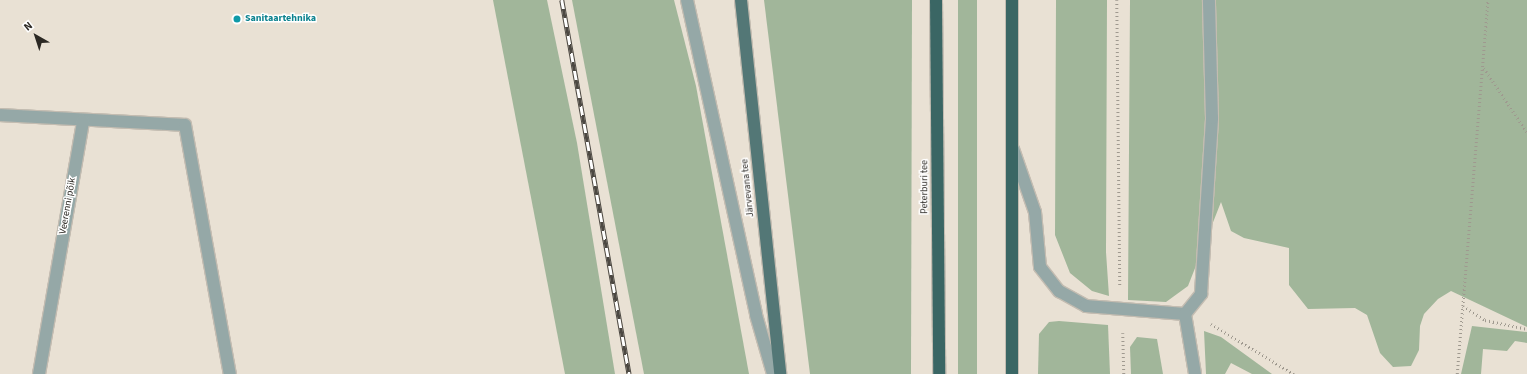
<!DOCTYPE html>
<meta charset="utf-8">
<style>
body{margin:0}
#map{position:relative;width:1527px;height:374px;overflow:hidden;background:#e9e1d4;font-family:"Source Sans 3",sans-serif}
div>[style]{position:absolute}
.green>*{inset:0;background:#a1b69a;transform-origin:0 0}
.path>*{height:2.5px;margin-top:-1.25px;transform-origin:0;background:repeating-linear-gradient(90deg,#9f998f 0 1px,transparent 0 4px)}
.roads{filter:drop-shadow(1px 0 #c3bcb1) drop-shadow(-1px 0 #c3bcb1) drop-shadow(0 1px #c3bcb1) drop-shadow(0 -1px #c3bcb1)}
.minor>*{height:12px;margin:-6px;padding:0 6px;transform-origin:6px;border-radius:6px;background:#95a8a7}
.major>*{height:12px;margin:-6px;padding:0 6px;transform-origin:6px;border-radius:6px;background:#537776}
.highway>*{height:12px;margin:-6px;padding:0 6px;transform-origin:6px;border-radius:6px;background:#3a6664}
.rail>*{height:4.5px;margin-top:-2.25px;transform-origin:0;background:repeating-linear-gradient(90deg,#fff 0 9px,#4c4842 0 18px);box-sizing:border-box;border-block:1px solid #4c4842}
.dots>*{width:11px;height:11px;translate:-50% -50%;box-sizing:border-box;border:2px solid #fff;border-radius:50%}
span{translate:-50% -50%;white-space:nowrap;text-align:center;line-height:1.15;-webkit-text-stroke:3px #fff;paint-order:stroke}
.culture-label{font-size:10px;color:#0d838f;font-weight:700}
.left{translate:0 -50%;text-align:left}
.street-label{font-size:10px;color:#2c2924}
.north{position:absolute;left:16px;top:16px;width:40px;height:40px;-webkit-text-stroke:3px #fff;paint-order:stroke;rotate:321deg;font-size:11px;font-weight:700;line-height:16px;text-align:center;color:#2c2924}
.north::after{content:'';display:block;margin:auto;width:14px;height:18px;background:#2c2924;clip-path:polygon(50% 0,100% 100%,50% 72%,0 100%)}
</style>
<div id="map">
<div class="green">
<div style="clip-path:polygon(493px 0,547px 0,577px 143px,615px 374px,565px 374px)"></div>
<div style="clip-path:polygon(572px 0,674px 0,696px 86px,749px 374px,644px 374px)"></div>
<div style="clip-path:polygon(764px 0,912px 0,911px 374px,810px 374px)"></div>
<div style="left:958px;top:0;width:19px;height:374px"></div>
<div style="clip-path:polygon(1056px 0,1107px 0,1106px 252px,1109px 296px,1092px 291px,1070px 273px,1055px 235px)"></div>
<div style="clip-path:polygon(1130px 0,1527px 0,1527px 327px,1451px 291px,1438px 299px,1424px 314px,1420px 326px,1419px 350px,1411px 366px,1393px 367px,1380px 353px,1367px 315px,1355px 308px,1308px 309px,1289px 285px,1289px 248px,1244px 238px,1231px 231px,1221px 202px,1188px 286px,1166px 302px,1128px 300px)"></div>
<div style="clip-path:polygon(1059px 321px,1108px 325px,1110px 374px,1038px 374px,1039px 334px,1049px 322px)"></div>
<div style="clip-path:polygon(1472px 326px,1527px 332px,1527px 343px,1515px 341px,1507px 351px,1483px 349px,1481px 374px,1461px 374px)"></div>
<div style="clip-path:polygon(1204px 331px,1221px 337px,1272px 374px,1252px 374px,1231px 363px,1225px 374px,1206px 374px)"></div>
<div style="clip-path:polygon(1137px 337px,1157px 339px,1163px 374px,1131px 374px,1130px 347px)"></div>
</div>
<div class="path">
<div style="left:1117px;top:0;width:286px;rotate:89.4deg"></div>
<div style="left:1484px;top:68px;width:77px;rotate:56.1deg"></div>
<div style="left:1463px;top:306px;width:26px;rotate:32deg"></div>
<div style="left:1485px;top:320px;width:43px;rotate:12.1deg"></div>
<div style="left:1211px;top:324px;width:97px;rotate:31.1deg"></div>
<div style="left:1123px;top:333px;width:41px;rotate:88.6deg"></div>
<div style="left:1457px;top:374px;width:375px;rotate:-85.3deg"></div>
</div>
<div class="roads">
<div class="minor">
<div style="left:687px;top:0;width:322px;rotate:77.6deg"></div>
<div style="left:756px;top:315px;width:61px;rotate:73.9deg"></div>
<div style="left:0;top:115px;width:185px;rotate:3.1deg"></div>
<div style="left:185px;top:125px;width:253px;rotate:79.8deg"></div>
<div style="left:1013px;top:149px;width:67px;rotate:70.8deg"></div>
<div style="left:1035px;top:212px;width:55px;rotate:84.8deg"></div>
<div style="left:1040px;top:267px;width:31px;rotate:52deg"></div>
<div style="left:1059px;top:291px;width:31px;rotate:29deg"></div>
<div style="left:1086px;top:306px;width:99px;rotate:4.6deg"></div>
<div style="left:1185px;top:314px;width:26px;rotate:-51deg"></div>
<div style="left:1201px;top:294px;width:176px;rotate:-86.4deg"></div>
<div style="left:1212px;top:118px;width:118px;rotate:-91.5deg"></div>
<div style="left:1185px;top:314px;width:61px;rotate:80.5deg"></div>
<div style="left:39px;top:374px;width:257px;rotate:-80.1deg"></div>
</div>
<div class="major">
<div style="left:741px;top:0;width:376px;rotate:84deg"></div>
</div>
<div class="highway">
<div style="left:936px;top:0;width:374px;rotate:89.5deg"></div>
<div style="left:1012px;top:0;width:374px;rotate:90deg"></div>
</div>
</div>
<div class="rail">
<div style="left:562px;top:0;width:380px;rotate:79.8deg"></div>
</div>
<div class="dots">
<div style="left:237px;top:19px;background:#0f9aa8"></div>
</div>
<div class="culture-label">
<span class="left" style="left:245px;top:19px">Sanitaartehnika</span>
</div>
<div class="street-label">
<span style="left:925px;top:187px;rotate:-90deg">Peterburi tee</span>
<span style="left:748px;top:188px;rotate:-96deg">Järvevana tee</span>
<span style="left:68px;top:206px;rotate:-80deg">Veerenni põik</span>
</div>
<div class="north">N</div>
</div>
